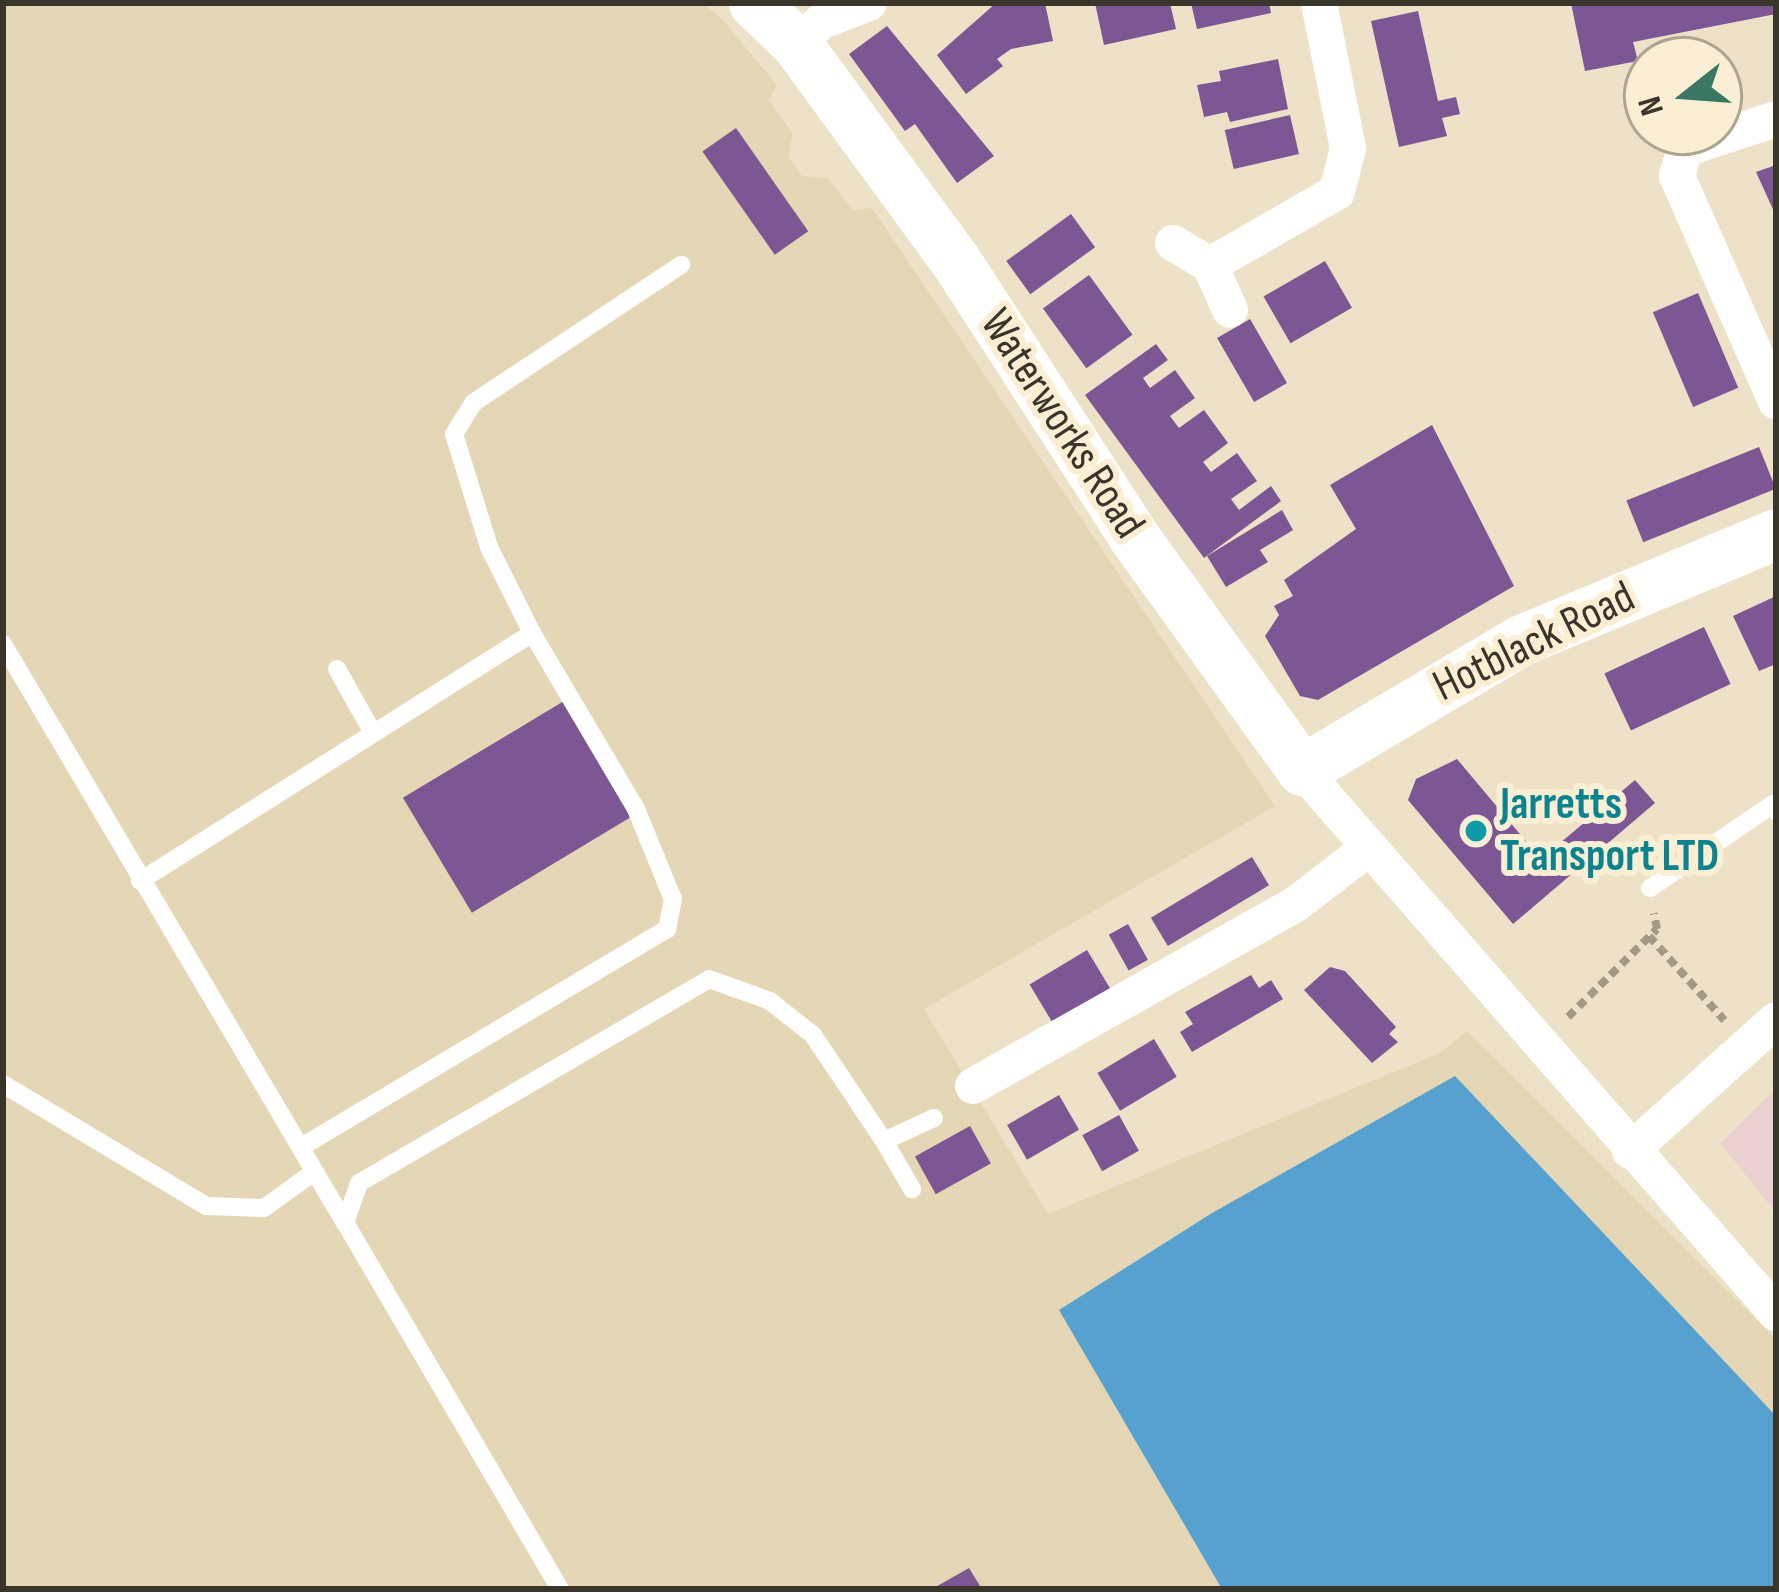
<!DOCTYPE html>
<style>
body{margin:0}
#map{position:relative;width:1779px;height:1592px;overflow:hidden;background:#ede2c7;font-family:"Sofia Sans Condensed",sans-serif}
div>[style]{position:absolute}
.built>*{inset:0;background:#e5d7b6}
.education>*{inset:0;background:#ecd1d1}
.water>*{inset:0;background:#57a1d1}
.building>*{inset:0;background:#7d5794;transform-origin:0 0}
.path>*{height:8px;margin-top:-4px;transform-origin:0;background:repeating-linear-gradient(90deg,#a39a86 0 9px,transparent 0 15px)}
.lane>*{height:18px;margin:-9px;padding:0 9px;transform-origin:9px;border-radius:9px;background:#fff}
.street>*{height:36px;margin:-18px;padding:0 18px;transform-origin:18px;border-radius:18px;background:#fff}
.secondary>*{height:51px;margin:-25.5px;padding:0 25.5px;transform-origin:25.5px;border-radius:25.5px;background:#fff}
.dots>*{width:33px;height:33px;translate:-50% -50%;box-sizing:border-box;border:6px solid #faefd4;border-radius:50%}
span{translate:-50% -50%;white-space:nowrap;text-align:center;line-height:1.15;-webkit-text-stroke:12px #faefd4;paint-order:stroke}
.street-label{font-size:45px;color:#3a352b}
.culture-label{font-size:45px;color:#0d838f;font-weight:700}
.left{translate:0 -50%;text-align:left}
.frame{position:absolute;inset:0;border:6px solid #3a352b;pointer-events:none}
.north{position:absolute;left:1623px;top:36px;width:120px;height:120px;box-sizing:border-box;background:#faefd4;border:3px solid #ada590;border-radius:50%;rotate:253deg;font-size:33px;font-weight:700;line-height:48px;text-align:center;color:#3a352b}
.north::after{content:'';display:block;margin:auto;width:42px;height:54px;background:#3a7865;clip-path:polygon(50% 0,100% 100%,50% 72%,0 100%)}
</style>
<div id="map">
<div class="built">
<div style="clip-path:polygon(3px 3px,703px 3px,721px 18px,777px 85px,769px 100px,793px 134px,788px 156px,802px 176px,828px 178px,852px 210px,872px 208px,1275px 806px,924px 1009px,1048px 1214px,1440px 1053px,1467px 1031px,1776px 1339px,1776px 1589px,3px 1589px)"></div>
</div>
<div class="education">
<div style="clip-path:polygon(1776px 1089px,1776px 1213px,1720px 1143px)"></div>
</div>
<div class="water">
<div style="clip-path:polygon(1455px 1076px,1776px 1416px,1776px 1589px,1222px 1589px,1059px 1310px,1212px 1213px)"></div>
</div>
<div class="building">
<div style="clip-path:polygon(996px 3px,1045px 3px,1053px 41px,1011px 49px,997px 59px,1003px 66px,966px 94px,937px 55px)"></div>
<div style="clip-path:polygon(1095px 3px,1170px 3px,1176px 29px,1104px 45px)"></div>
<div style="clip-path:polygon(1191px 3px,1269px 3px,1271px 13px,1197px 29px)"></div>
<div style="clip-path:polygon(1571px 3px,1776px 3px,1776px 14px,1633px 42px,1638px 61px,1585px 71px)"></div>
<div style="clip-path:polygon(1418px 11px,1438px 101px,1456px 97px,1460px 114px,1442px 118px,1447px 136px,1399px 147px,1371px 21px)"></div>
<div style="clip-path:polygon(887px 26px,994px 156px,957px 183px,915px 124px,905px 131px,849px 54px)"></div>
<div style="clip-path:polygon(1278px 59px,1288px 109px,1230px 122px,1227px 112px,1204px 117px,1197px 85px,1221px 81px,1219px 71px)"></div>
<div style="left:1290px;top:115px;width:40px;height:67px;rotate:77deg"></div>
<div style="left:736px;top:128px;width:126px;height:41px;rotate:55deg"></div>
<div style="clip-path:polygon(1776px 165px,1776px 216px,1756px 172px)"></div>
<div style="left:1071px;top:214px;width:41px;height:80px;rotate:54deg"></div>
<div style="left:1325px;top:261px;width:54px;height:71px;rotate:60deg"></div>
<div style="left:1089px;top:275px;width:74px;height:57px;rotate:54deg"></div>
<div style="left:1698px;top:293px;width:103px;height:49px;rotate:67deg"></div>
<div style="left:1250px;top:319px;width:74px;height:38px;rotate:60deg"></div>
<div style="clip-path:polygon(1156px 344px,1168px 360px,1143px 378px,1150px 388px,1175px 370px,1195px 398px,1170px 416px,1179px 428px,1204px 410px,1228px 443px,1203px 462px,1211px 472px,1237px 453px,1257px 481px,1231px 499px,1239px 510px,1271px 486px,1281px 501px,1204px 558px,1085px 395px)"></div>
<div style="clip-path:polygon(1432px 425px,1514px 586px,1318px 700px,1300px 696px,1265px 636px,1279px 615px,1274px 606px,1293px 596px,1284px 580px,1356px 529px,1330px 485px)"></div>
<div style="left:1759px;top:447px;width:45px;height:143px;rotate:68deg"></div>
<div style="clip-path:polygon(1282px 510px,1293px 530px,1260px 550px,1268px 562px,1226px 587px,1207px 556px)"></div>
<div style="clip-path:polygon(1776px 596px,1776px 664px,1759px 671px,1733px 616px)"></div>
<div style="left:1704px;top:627px;width:63px;height:110px;rotate:65deg"></div>
<div style="left:564px;top:701px;width:134px;height:188px;rotate:59deg"></div>
<div style="clip-path:polygon(1457px 759px,1541px 859px,1635px 780px,1655px 803px,1513px 924px,1408px 800px,1416px 779px)"></div>
<div style="left:1252px;top:857px;width:33px;height:118px;rotate:59deg"></div>
<div style="left:1128px;top:924px;width:41px;height:22px;rotate:61deg"></div>
<div style="left:1087px;top:950px;width:45px;height:67px;rotate:59deg"></div>
<div style="clip-path:polygon(1330px 967px,1345px 971px,1396px 1027px,1389px 1034px,1398px 1042px,1372px 1063px,1304px 990px)"></div>
<div style="clip-path:polygon(1251px 975px,1259px 988px,1271px 980px,1283px 999px,1192px 1052px,1180px 1032px,1193px 1024px,1185px 1012px)"></div>
<div style="left:1154px;top:1039px;width:44px;height:66px;rotate:59deg"></div>
<div style="left:1059px;top:1095px;width:40px;height:60px;rotate:60deg"></div>
<div style="left:1119px;top:1115px;width:41px;height:42px;rotate:61deg"></div>
<div style="left:970px;top:1126px;width:43px;height:63px;rotate:61deg"></div>
<div style="clip-path:polygon(969px 1568px,982px 1589px,932px 1589px)"></div>
</div>
<div class="path">
<div style="left:1649px;top:936px;width:113px;rotate:48.2deg"></div>
<div style="left:1568px;top:1017px;width:125px;rotate:-44.7deg"></div>
<div style="left:1657px;top:929px;width:16px;rotate:-101deg"></div>
</div>
<div class="lane">
<div style="left:532px;top:633px;width:96px;rotate:-116.6deg"></div>
<div style="left:489px;top:547px;width:118px;rotate:-107.2deg"></div>
<div style="left:454px;top:434px;width:36px;rotate:-58deg"></div>
<div style="left:473px;top:403px;width:250px;rotate:-33.6deg"></div>
<div style="left:3px;top:644px;width:672px;rotate:59.43deg"></div>
<div style="left:337px;top:669px;width:71px;rotate:60.6deg"></div>
<div style="left:140px;top:881px;width:464px;rotate:-32.3deg"></div>
<div style="left:532px;top:633px;width:204px;rotate:59.4deg"></div>
<div style="left:636px;top:809px;width:97px;rotate:67.7deg"></div>
<div style="left:673px;top:899px;width:31px;rotate:101deg"></div>
<div style="left:667px;top:929px;width:422px;rotate:149.2deg"></div>
<div style="left:1650px;top:888px;width:149px;rotate:-34.3deg"></div>
<div style="left:1773px;top:804px;width:8px;rotate:67deg"></div>
<div style="left:3px;top:1084px;width:237px;rotate:31deg"></div>
<div style="left:206px;top:1206px;width:58px;rotate:2deg"></div>
<div style="left:264px;top:1208px;width:57px;rotate:-35.7deg"></div>
<div style="left:884px;top:1141px;width:56px;rotate:59.7deg"></div>
<div style="left:560px;top:1589px;width:424px;rotate:-120.4deg"></div>
<div style="left:345px;top:1223px;width:42px;rotate:-70.7deg"></div>
<div style="left:359px;top:1183px;width:405px;rotate:-30.2deg"></div>
<div style="left:709px;top:979px;width:65px;rotate:19.8deg"></div>
<div style="left:770px;top:1001px;width:55px;rotate:38.3deg"></div>
<div style="left:813px;top:1035px;width:128px;rotate:56.2deg"></div>
<div style="left:884px;top:1141px;width:55px;rotate:-24.7deg"></div>
</div>
<div class="street">
<div style="left:796px;top:43px;width:34px;rotate:-40deg"></div>
<div style="left:822px;top:21px;width:50px;rotate:-21deg"></div>
<div style="left:1776px;top:119px;width:96px;rotate:161.8deg"></div>
<div style="left:1685px;top:149px;width:28px;rotate:107deg"></div>
<div style="left:1677px;top:176px;width:246px;rotate:66.3deg"></div>
<div style="left:1173px;top:243px;width:43px;rotate:30.7deg"></div>
<div style="left:1210px;top:265px;width:49px;rotate:66deg"></div>
<div style="left:1210px;top:265px;width:146px;rotate:-29.9deg"></div>
<div style="left:1337px;top:192px;width:45px;rotate:-76deg"></div>
<div style="left:1348px;top:148px;width:148px;rotate:-101.3deg"></div>
<div style="left:1302px;top:770px;width:721px;rotate:48.88deg"></div>
<div style="left:973px;top:1086px;width:371px;rotate:-29.4deg"></div>
<div style="left:1296px;top:904px;width:88px;rotate:-37.6deg"></div>
<div style="left:1630px;top:1151px;width:196px;rotate:-41.9deg"></div>
</div>
<div class="secondary">
<div style="left:754px;top:3px;width:58px;rotate:43.6deg"></div>
<div style="left:796px;top:43px;width:269px;rotate:53.8deg"></div>
<div style="left:955px;top:260px;width:330px;rotate:57.1deg"></div>
<div style="left:1134px;top:537px;width:287px;rotate:54.2deg"></div>
<div style="left:1302px;top:770px;width:252px;rotate:-30.7deg"></div>
<div style="left:1519px;top:641px;width:278px;rotate:-22.6deg"></div>
</div>
<div class="dots">
<div style="left:1476px;top:831px;background:#0f9aa8"></div>
</div>
<div class="street-label">
<span style="left:1062px;top:424px;rotate:57deg">Waterworks Road</span>
<span style="left:1534px;top:642px;rotate:-26deg">Hotblack Road</span>
</div>
<div class="culture-label">
<span class="left" style="left:1500px;top:831px">Jarretts<br>Transport LTD</span>
</div>
<div class="frame"></div>
<div class="north">N</div>
</div>
